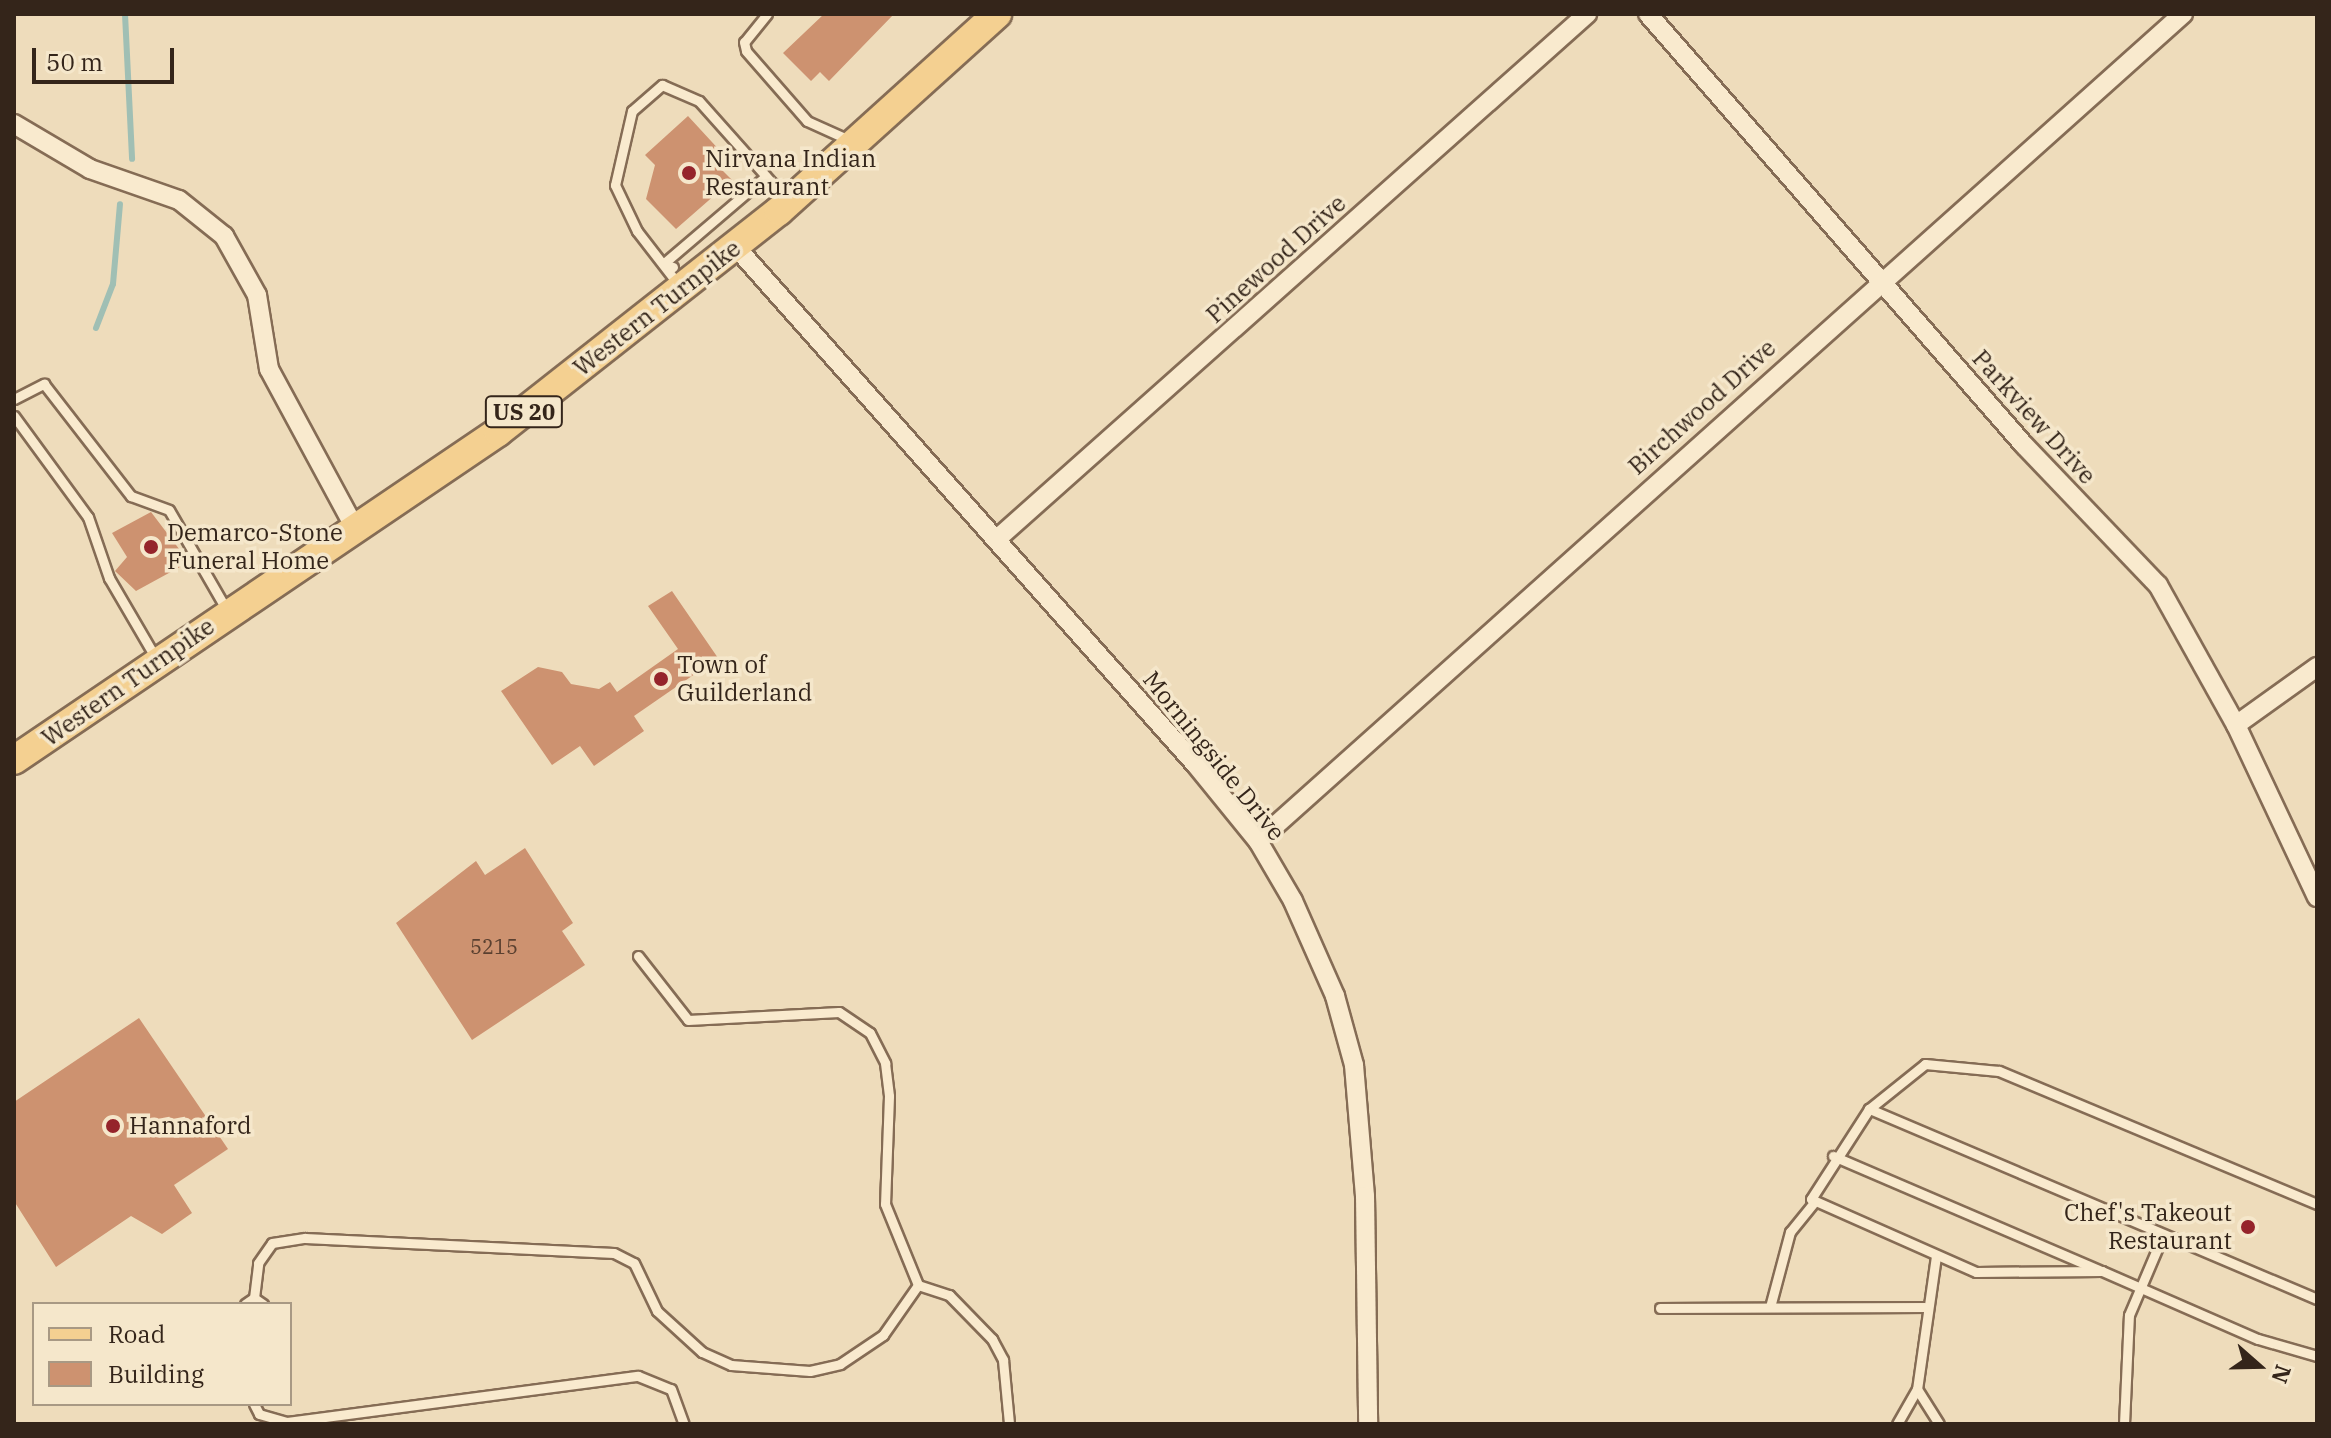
<!DOCTYPE html>
<style>
body{margin:0}
#map{position:relative;width:2331px;height:1438px;overflow:hidden;background:#eedcbb;font-family:"IBM Plex Serif",serif}
div>[style]{position:absolute}
.stream>*{height:6px;margin:-3px;padding:0 3px;transform-origin:3px;border-radius:3px;background:#a0bfb4}
.building>*{inset:0;background:#cd9270}
.roads{filter:drop-shadow(2px 0 #856c55) drop-shadow(-2px 0 #856c55) drop-shadow(0 2px #856c55) drop-shadow(0 -2px #856c55)}
.lane>*{height:9px;margin:-4.5px;padding:0 4.5px;transform-origin:4.5px;border-radius:4.5px;background:#f9eace}
.street>*{height:18px;margin:-9px;padding:0 9px;transform-origin:9px;border-radius:9px;background:#f9eace}
.primary>*{height:28px;margin:-14px;padding:0 14px;transform-origin:14px;border-radius:14px;background:#f4d091}
.dots>*{width:22px;height:22px;translate:-50% -50%;box-sizing:border-box;border:4px solid #f5e7cb;border-radius:50%}
span{translate:-50% -50%;white-space:nowrap;text-align:center;line-height:1.15;-webkit-text-stroke:7px #f5e7cb;paint-order:stroke}
.number-label{font-size:20px;color:#5a4030}
.number-label span{-webkit-text-stroke-width:0}
.shield-label span{padding:2px 6px;background:#f5e7cb;border:2px solid;border-radius:6px;-webkit-text-stroke-width:0}
.shield-label{font-size:22px;color:#34251a;font-weight:700}
.poi-label{font-size:24px;color:#34251a}
.left{translate:0 -50%;text-align:left}
.right{translate:-100% -50%;text-align:right}
.street-label{font-size:24px;color:#34251a}
.frame{position:absolute;inset:0;border:16px solid #34251a;pointer-events:none}
.legend{position:absolute;left:32px;top:1302px;width:260px;height:104px;box-sizing:border-box;background:#f5e7cb;border:2px solid #a89984;margin:0;padding:10px 14px;list-style:none;font-size:24px;color:#34251a}
.legend li{display:flex;align-items:center;gap:16px;height:40px}
.legend b{width:40px;border:2px solid #a89984}
.north{position:absolute;left:2219px;top:1326px;width:80px;height:80px;-webkit-text-stroke:6px #f5e7cb;paint-order:stroke;rotate:110deg;font-size:22px;font-weight:700;line-height:32px;text-align:center;color:#34251a}
.north::after{content:'';display:block;margin:auto;width:28px;height:36px;background:#34251a;clip-path:polygon(50% 0,100% 100%,50% 72%,0 100%)}
.scale{position:absolute;left:32px;top:48px;width:142px;height:36px;box-sizing:border-box;border:4px solid #34251a;border-top:0;padding-left:10px;font-size:24px;line-height:28px;white-space:nowrap;color:#34251a;-webkit-text-stroke:6px #f5e7cb;paint-order:stroke}
</style>
<div id="map">
<div class="stream">
<div style="left:125px;top:14px;width:145px;rotate:87.2deg"></div>
<div style="left:96px;top:328px;width:47px;rotate:-68.9deg"></div>
<div style="left:113px;top:284px;width:80px;rotate:-85deg"></div>
</div>
<div class="building">
<div style="clip-path:polygon(824px 14px,894px 14px,829px 81px,820px 72px,811px 81px,783px 53px)"></div>
<div style="clip-path:polygon(688px 116px,723px 154px,715px 163px,732px 180px,676px 229px,646px 199px,655px 165px,645px 155px)"></div>
<div style="clip-path:polygon(151px 512px,189px 562px,136px 591px,115px 571px,127px 557px,112px 533px)"></div>
<div style="clip-path:polygon(672px 591px,718px 658px,634px 716px,644px 731px,594px 766px,580px 746px,552px 765px,501px 691px,538px 667px,562px 672px,571px 684px,599px 689px,610px 682px,617px 692px,678px 649px,648px 606px)"></div>
<div style="clip-path:polygon(525px 848px,573px 923px,562px 931px,585px 965px,472px 1040px,396px 923px,476px 861px,485px 875px)"></div>
<div style="clip-path:polygon(139px 1018px,228px 1149px,174px 1185px,192px 1213px,162px 1234px,131px 1216px,56px 1267px,14px 1201px,14px 1102px)"></div>
</div>
<div class="roads">
<div class="lane">
<div style="left:767px;top:14px;width:36px;rotate:129deg"></div>
<div style="left:744px;top:42px;width:9px;rotate:77deg"></div>
<div style="left:746px;top:51px;width:93px;rotate:48.9deg"></div>
<div style="left:807px;top:121px;width:46px;rotate:24.3deg"></div>
<div style="left:673px;top:267px;width:10px;rotate:-163deg"></div>
<div style="left:663px;top:264px;width:135px;rotate:-40.5deg"></div>
<div style="left:678px;top:284px;width:67px;rotate:-127.7deg"></div>
<div style="left:637px;top:231px;width:51px;rotate:-115.6deg"></div>
<div style="left:615px;top:185px;width:76px;rotate:-77.1deg"></div>
<div style="left:632px;top:111px;width:40px;rotate:-41deg"></div>
<div style="left:662px;top:85px;width:40px;rotate:23.4deg"></div>
<div style="left:699px;top:101px;width:110px;rotate:48.3deg"></div>
<div style="left:772px;top:183px;width:24px;rotate:28deg"></div>
<div style="left:14px;top:399px;width:34px;rotate:-27deg"></div>
<div style="left:44px;top:384px;width:142px;rotate:52.2deg"></div>
<div style="left:131px;top:496px;width:40px;rotate:20.2deg"></div>
<div style="left:169px;top:510px;width:118px;rotate:60deg"></div>
<div style="left:14px;top:416px;width:125px;rotate:53.8deg"></div>
<div style="left:88px;top:517px;width:65px;rotate:71deg"></div>
<div style="left:109px;top:578px;width:95px;rotate:59.7deg"></div>
<div style="left:638px;top:956px;width:81px;rotate:52deg"></div>
<div style="left:688px;top:1020px;width:151px;rotate:-3deg"></div>
<div style="left:839px;top:1012px;width:37px;rotate:34deg"></div>
<div style="left:870px;top:1033px;width:34px;rotate:63deg"></div>
<div style="left:885px;top:1063px;width:33px;rotate:83deg"></div>
<div style="left:889px;top:1096px;width:108px;rotate:92.1deg"></div>
<div style="left:885px;top:1204px;width:87px;rotate:67.8deg"></div>
<div style="left:1869px;top:1109px;width:72px;rotate:-38.8deg"></div>
<div style="left:1925px;top:1064px;width:74px;rotate:5.4deg"></div>
<div style="left:1999px;top:1071px;width:345px;rotate:22.7deg"></div>
<div style="left:1833px;top:1156px;width:289px;rotate:23.2deg"></div>
<div style="left:1936px;top:1256px;width:134px;rotate:98.1deg"></div>
<div style="left:1917px;top:1389px;width:41px;rotate:57.8deg"></div>
<div style="left:254px;top:1298px;width:35px;rotate:-83deg"></div>
<div style="left:258px;top:1263px;width:24px;rotate:-55deg"></div>
<div style="left:272px;top:1243px;width:33px;rotate:-9deg"></div>
<div style="left:305px;top:1238px;width:309px;rotate:2.8deg"></div>
<div style="left:614px;top:1253px;width:22px;rotate:27deg"></div>
<div style="left:634px;top:1263px;width:53px;rotate:64.4deg"></div>
<div style="left:657px;top:1311px;width:61px;rotate:42.3deg"></div>
<div style="left:702px;top:1352px;width:32px;rotate:24deg"></div>
<div style="left:731px;top:1365px;width:79px;rotate:4.3deg"></div>
<div style="left:810px;top:1371px;width:31px;rotate:-13deg"></div>
<div style="left:840px;top:1364px;width:52px;rotate:-34deg"></div>
<div style="left:883px;top:1335px;width:61px;rotate:-55deg"></div>
<div style="left:918px;top:1285px;width:33px;rotate:18deg"></div>
<div style="left:949px;top:1295px;width:62px;rotate:45.7deg"></div>
<div style="left:992px;top:1339px;width:24px;rotate:62deg"></div>
<div style="left:1003px;top:1360px;width:64px;rotate:84.6deg"></div>
<div style="left:2317px;top:1299px;width:487px;rotate:-157deg"></div>
<div style="left:1869px;top:1109px;width:107px;rotate:122.8deg"></div>
<div style="left:1811px;top:1199px;width:180px;rotate:23.9deg"></div>
<div style="left:1976px;top:1272px;width:126px;rotate:-0.5deg"></div>
<div style="left:2102px;top:1271px;width:170px;rotate:23.6deg"></div>
<div style="left:2258px;top:1339px;width:61px;rotate:16.1deg"></div>
<div style="left:245px;top:1304px;width:11px;rotate:-34deg"></div>
<div style="left:254px;top:1298px;width:11px;rotate:34deg"></div>
<div style="left:1770px;top:1307px;width:78px;rotate:-75.1deg"></div>
<div style="left:1790px;top:1232px;width:38px;rotate:-51deg"></div>
<div style="left:1660px;top:1308px;width:264px;rotate:-0.2deg"></div>
<div style="left:254px;top:1404px;width:11px;rotate:63deg"></div>
<div style="left:259px;top:1414px;width:29px;rotate:16deg"></div>
<div style="left:287px;top:1422px;width:354px;rotate:-7.5deg"></div>
<div style="left:638px;top:1376px;width:35px;rotate:22deg"></div>
<div style="left:671px;top:1389px;width:37px;rotate:70deg"></div>
<div style="left:1897px;top:1424px;width:40px;rotate:-60.3deg"></div>
<div style="left:2124px;top:1424px;width:109px;rotate:-87.4deg"></div>
<div style="left:2129px;top:1315px;width:87px;rotate:-67deg"></div>
</div>
<div class="street">
<div style="left:1648px;top:14px;width:572px;rotate:48.9deg"></div>
<div style="left:2024px;top:445px;width:194px;rotate:46.3deg"></div>
<div style="left:2158px;top:585px;width:160px;rotate:60.9deg"></div>
<div style="left:2236px;top:725px;width:190px;rotate:64.8deg"></div>
<div style="left:14px;top:124px;width:88px;rotate:30.6deg"></div>
<div style="left:90px;top:169px;width:94px;rotate:19.2deg"></div>
<div style="left:179px;top:200px;width:58px;rotate:38.7deg"></div>
<div style="left:224px;top:236px;width:68px;rotate:60.8deg"></div>
<div style="left:257px;top:295px;width:75px;rotate:80.8deg"></div>
<div style="left:269px;top:369px;width:183px;rotate:61.6deg"></div>
<div style="left:735px;top:246px;width:696px;rotate:48.38deg"></div>
<div style="left:1197px;top:766px;width:97px;rotate:50.9deg"></div>
<div style="left:1258px;top:841px;width:69px;rotate:59.7deg"></div>
<div style="left:1293px;top:901px;width:104px;rotate:66.1deg"></div>
<div style="left:1335px;top:996px;width:72px;rotate:74.6deg"></div>
<div style="left:1354px;top:1065px;width:131px;rotate:85.2deg"></div>
<div style="left:1365px;top:1196px;width:228px;rotate:89.2deg"></div>
<div style="left:997px;top:539px;width:790px;rotate:-41.66deg"></div>
<div style="left:2236px;top:725px;width:100px;rotate:-35.6deg"></div>
<div style="left:1258px;top:841px;width:1241px;rotate:-41.8deg"></div>
</div>
<div class="primary">
<div style="left:14px;top:760px;width:585px;rotate:-34.12deg"></div>
<div style="left:498px;top:432px;width:357px;rotate:-38.2deg"></div>
<div style="left:779px;top:211px;width:294px;rotate:-42.1deg"></div>
</div>
</div>
<div class="dots">
<div style="left:689px;top:173px;background:#95242b"></div>
<div style="left:151px;top:547px;background:#95242b"></div>
<div style="left:661px;top:679px;background:#95242b"></div>
<div style="left:113px;top:1126px;background:#95242b"></div>
<div style="left:2248px;top:1227px;background:#95242b"></div>
</div>
<div class="number-label">
<span style="left:494px;top:946px">5215</span>
</div>
<div class="shield-label">
<span style="left:524px;top:412px">US 20</span>
</div>
<div class="poi-label">
<span class="left" style="left:705px;top:173px">Nirvana Indian<br>Restaurant</span>
<span class="left" style="left:167px;top:547px">Demarco-Stone<br>Funeral Home</span>
<span class="left" style="left:677px;top:679px">Town of<br>Guilderland</span>
<span class="left" style="left:129px;top:1126px">Hannaford</span>
<span class="right" style="left:2232px;top:1227px">Chef's Takeout<br>Restaurant</span>
</div>
<div class="street-label">
<span style="left:1276px;top:259px;rotate:-42deg">Pinewood Drive</span>
<span style="left:657px;top:308px;rotate:-38deg">Western Turnpike</span>
<span style="left:1702px;top:407px;rotate:-42deg">Birchwood Drive</span>
<span style="left:2034px;top:417px;rotate:48deg">Parkview Drive</span>
<span style="left:128px;top:682px;rotate:-35deg">Western Turnpike</span>
<span style="left:1214px;top:756px;rotate:51deg">Morningside Drive</span>
</div>
<div class="frame"></div>
<ul class="legend">
<li><b style="height:10px;background:#f4d091"></b>Road</li>
<li><b style="height:22px;background:#cd9270"></b>Building</li>
</ul>
<div class="north">N</div>
<div class="scale">50 m</div>
</div>
